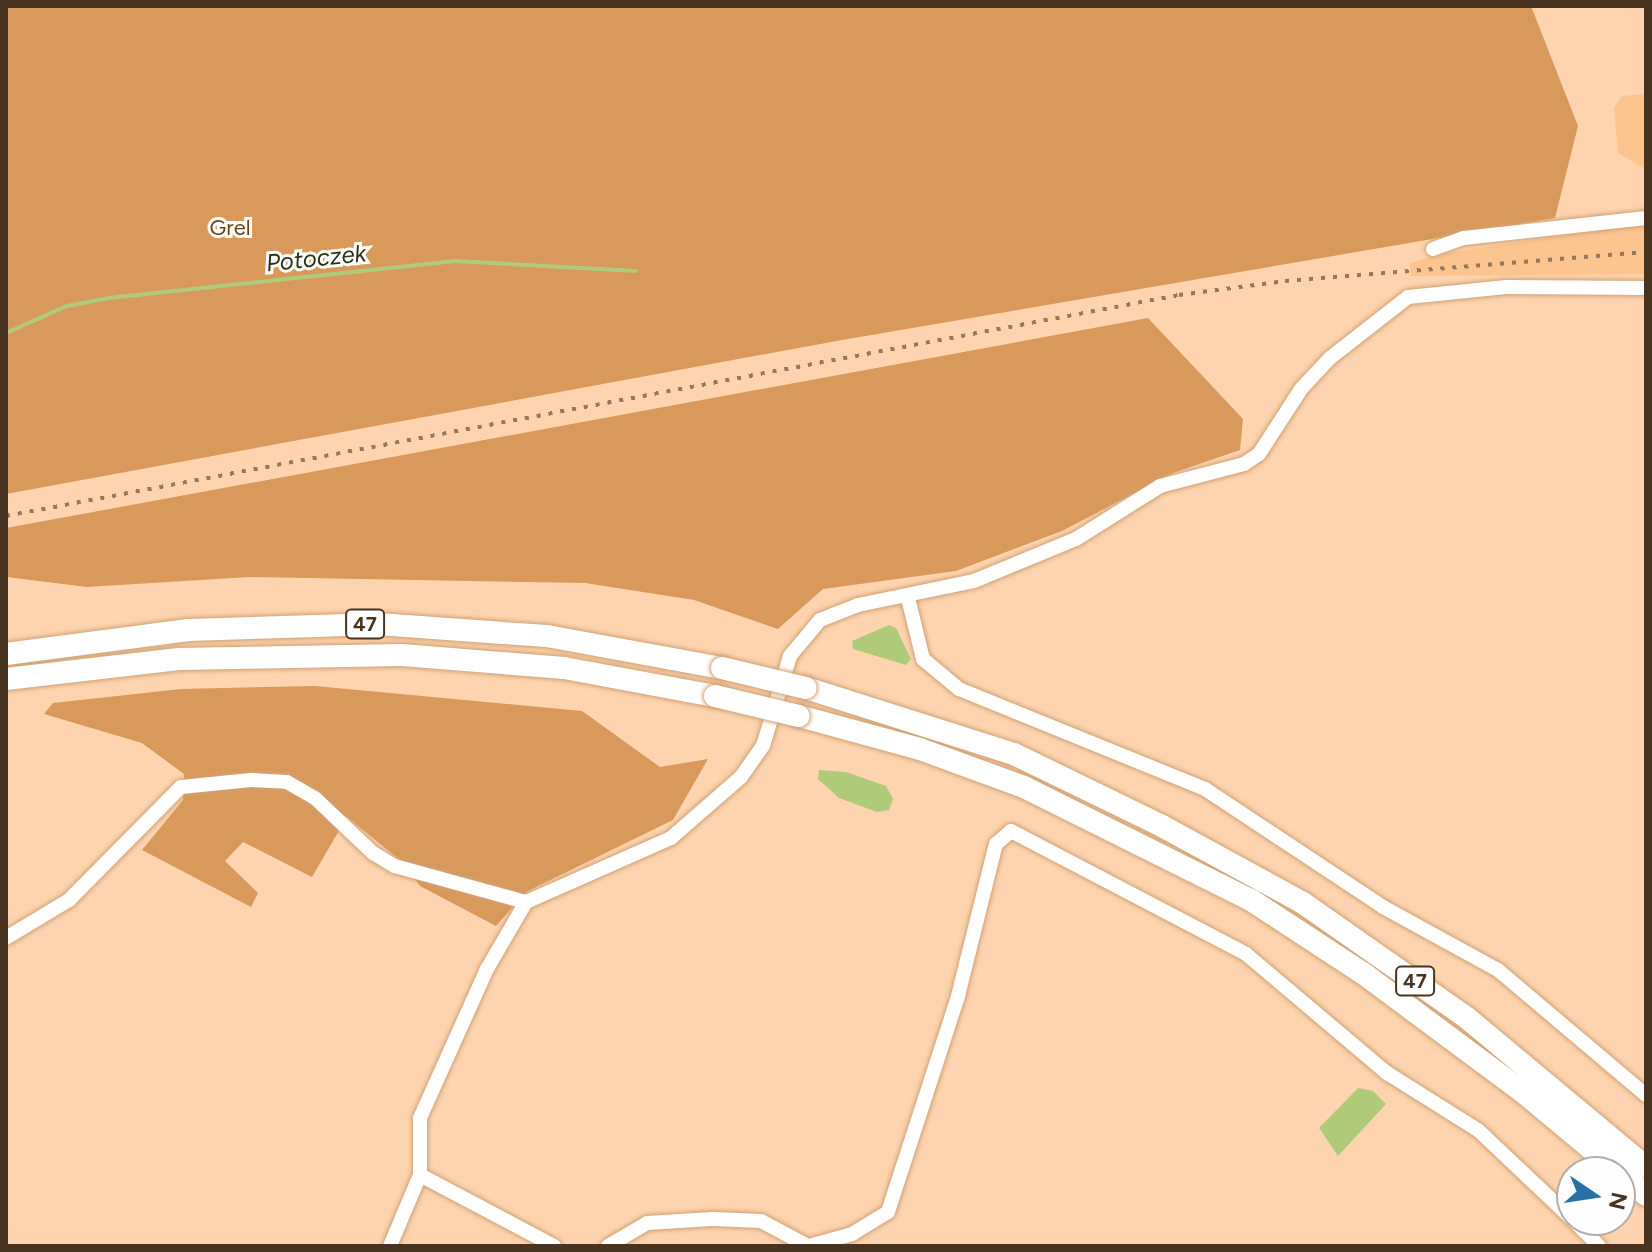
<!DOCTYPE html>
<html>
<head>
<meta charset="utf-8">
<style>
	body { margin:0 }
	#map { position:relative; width:1652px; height:1252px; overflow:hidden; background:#fdd4af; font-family:Figtree,sans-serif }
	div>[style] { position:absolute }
	.built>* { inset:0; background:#fcc48f }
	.forest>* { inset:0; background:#d8995a }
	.water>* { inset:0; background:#afcb7a }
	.stream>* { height:4px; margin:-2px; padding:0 2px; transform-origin:2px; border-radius:2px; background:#afcb7a }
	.roads { filter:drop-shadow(0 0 2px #d2a173) drop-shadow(0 0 2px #d2a173) }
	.street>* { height:14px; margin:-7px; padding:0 7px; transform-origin:7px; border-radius:7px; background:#fff }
	.primary>* { height:22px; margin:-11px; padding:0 11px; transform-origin:11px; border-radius:11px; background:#fff }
	.rail>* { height:4px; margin-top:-2px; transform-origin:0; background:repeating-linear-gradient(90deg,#95785e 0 4px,transparent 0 12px) }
	.bridges { filter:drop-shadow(0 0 2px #d2a173) drop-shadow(0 0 2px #d2a173) }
	.primary-bridge>* { height:22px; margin:-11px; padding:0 11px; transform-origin:11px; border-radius:11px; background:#fff }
	span { translate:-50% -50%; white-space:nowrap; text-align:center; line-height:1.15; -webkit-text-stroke:6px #fefefe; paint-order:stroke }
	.shield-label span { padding:2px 6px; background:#fefefe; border:2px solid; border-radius:6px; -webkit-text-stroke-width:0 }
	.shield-label { font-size:20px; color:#473320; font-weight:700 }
	.park-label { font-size:22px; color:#6d4212 }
	.water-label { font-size:24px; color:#283311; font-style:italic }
	.frame { position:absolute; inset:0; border:8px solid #473320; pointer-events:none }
	.north { position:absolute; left:1556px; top:1156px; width:80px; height:80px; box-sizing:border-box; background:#fefefe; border:2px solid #b5ada5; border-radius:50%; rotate:103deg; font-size:22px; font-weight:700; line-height:32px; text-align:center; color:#473320 }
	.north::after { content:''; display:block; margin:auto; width:28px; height:36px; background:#2971a5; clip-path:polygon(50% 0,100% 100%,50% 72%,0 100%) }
</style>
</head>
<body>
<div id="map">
	<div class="built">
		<div style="clip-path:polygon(1646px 94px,1646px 169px,1645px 169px,1618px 153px,1614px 108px,1622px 96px)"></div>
		<div style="clip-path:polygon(1646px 223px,1646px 274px,1411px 276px,1410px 263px,1452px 252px)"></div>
	</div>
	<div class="forest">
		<div style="clip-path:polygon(6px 6px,1531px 6px,1578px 126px,1555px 218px,842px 340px,6px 494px)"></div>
		<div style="clip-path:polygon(1148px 318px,1243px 419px,1240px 450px,1173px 473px,1062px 531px,956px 571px,823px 589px,778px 629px,694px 600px,585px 583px,249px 577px,87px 587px,6px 577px,6px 528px)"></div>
		<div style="clip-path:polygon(315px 686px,582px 711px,660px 767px,708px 759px,673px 820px,526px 892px,496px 926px,420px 886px,401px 861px,347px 817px,312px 877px,243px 842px,225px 861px,258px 893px,251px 907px,142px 850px,183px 800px,184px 774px,142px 743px,44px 714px,53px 703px,181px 689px)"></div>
	</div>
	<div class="water">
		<div style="clip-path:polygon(889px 625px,896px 628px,911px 659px,906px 665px,853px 649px,852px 641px)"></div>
		<div style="clip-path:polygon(819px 770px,846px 772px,886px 786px,893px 799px,889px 810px,877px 812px,839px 798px,818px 779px)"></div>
		<div style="clip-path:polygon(1358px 1088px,1373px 1091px,1386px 1104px,1338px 1156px,1319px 1128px)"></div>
	</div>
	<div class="stream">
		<div style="left:6px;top:333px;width:67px;rotate:-23.9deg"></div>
		<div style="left:67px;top:306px;width:43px;rotate:-10.8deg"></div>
		<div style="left:109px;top:298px;width:346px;rotate:-6.1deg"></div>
		<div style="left:453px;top:261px;width:183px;rotate:3.1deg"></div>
	</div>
	<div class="roads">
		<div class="street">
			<div style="left:1433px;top:249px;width:33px;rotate:-20deg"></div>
			<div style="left:1464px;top:238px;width:183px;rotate:-6.3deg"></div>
			<div style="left:908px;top:598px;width:63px;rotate:76.2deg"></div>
			<div style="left:923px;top:659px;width:47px;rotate:39.8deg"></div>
			<div style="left:959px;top:689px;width:266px;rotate:22.1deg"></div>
			<div style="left:1205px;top:789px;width:214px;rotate:33.5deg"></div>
			<div style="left:1383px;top:907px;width:131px;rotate:28.7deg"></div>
			<div style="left:1498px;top:970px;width:194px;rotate:40.2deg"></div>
			<div style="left:6px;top:938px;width:74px;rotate:-31.1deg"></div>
			<div style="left:69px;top:900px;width:159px;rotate:-45.3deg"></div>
			<div style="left:181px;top:787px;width:70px;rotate:-5.7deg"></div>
			<div style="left:251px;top:780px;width:36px;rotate:3deg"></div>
			<div style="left:287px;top:782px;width:32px;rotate:30deg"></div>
			<div style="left:315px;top:798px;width:80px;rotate:43.5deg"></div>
			<div style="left:373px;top:853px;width:26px;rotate:31deg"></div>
			<div style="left:395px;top:866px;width:136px;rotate:15.4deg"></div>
			<div style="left:420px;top:1175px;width:152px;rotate:27.9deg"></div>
			<div style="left:1573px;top:1220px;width:37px;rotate:45deg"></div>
			<div style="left:390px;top:1246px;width:77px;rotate:-67.1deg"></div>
			<div style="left:420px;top:1175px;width:57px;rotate:-90deg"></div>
			<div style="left:420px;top:1118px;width:163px;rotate:-65.8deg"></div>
			<div style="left:487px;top:969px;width:78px;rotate:-59.8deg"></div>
			<div style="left:526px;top:902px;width:158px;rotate:-23.8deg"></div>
			<div style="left:671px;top:838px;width:93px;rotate:-41.1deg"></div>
			<div style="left:741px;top:777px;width:38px;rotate:-55deg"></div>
			<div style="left:763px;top:746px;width:94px;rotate:-73.3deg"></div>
			<div style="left:790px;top:656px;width:47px;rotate:-50.2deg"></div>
			<div style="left:820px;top:620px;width:41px;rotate:-21.5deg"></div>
			<div style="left:858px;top:605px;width:118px;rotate:-11.7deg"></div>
			<div style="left:974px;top:581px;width:110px;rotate:-22.4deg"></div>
			<div style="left:1076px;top:539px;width:99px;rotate:-32.2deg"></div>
			<div style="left:1160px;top:486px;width:87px;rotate:-14.7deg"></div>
			<div style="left:1244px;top:464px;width:18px;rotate:-34deg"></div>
			<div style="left:1259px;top:454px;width:77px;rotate:-57.1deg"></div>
			<div style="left:1301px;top:389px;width:42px;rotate:-46.9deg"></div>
			<div style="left:1330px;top:358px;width:99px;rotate:-38deg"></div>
			<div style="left:1408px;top:297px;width:99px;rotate:-5.8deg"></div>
			<div style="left:1506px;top:287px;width:140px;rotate:0.4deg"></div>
			<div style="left:608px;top:1246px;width:45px;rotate:-30.5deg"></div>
			<div style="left:647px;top:1223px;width:65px;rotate:-3.5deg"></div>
			<div style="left:712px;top:1219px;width:49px;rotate:2.3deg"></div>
			<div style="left:761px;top:1221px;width:53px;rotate:28deg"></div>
			<div style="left:809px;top:1246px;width:45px;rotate:-15.6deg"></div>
			<div style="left:852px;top:1234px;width:42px;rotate:-31.4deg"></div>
			<div style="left:888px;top:1212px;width:227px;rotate:-72deg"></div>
			<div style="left:958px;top:996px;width:157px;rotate:-76deg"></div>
			<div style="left:996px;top:844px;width:20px;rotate:-41deg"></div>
			<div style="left:1011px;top:831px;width:265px;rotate:27.6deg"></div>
			<div style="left:1246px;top:954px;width:185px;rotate:40.2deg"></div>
			<div style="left:1387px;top:1073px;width:107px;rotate:32.1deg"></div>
			<div style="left:1478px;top:1130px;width:129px;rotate:43.4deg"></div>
		</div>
		<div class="primary">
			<div style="left:6px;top:654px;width:184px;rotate:-7.5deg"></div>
			<div style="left:188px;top:630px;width:190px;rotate:-1.8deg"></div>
			<div style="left:378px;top:624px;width:169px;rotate:4.1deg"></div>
			<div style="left:547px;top:636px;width:178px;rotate:10.4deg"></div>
			<div style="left:6px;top:679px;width:174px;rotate:-6.6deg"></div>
			<div style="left:179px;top:659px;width:223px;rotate:-1deg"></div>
			<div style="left:402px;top:655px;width:163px;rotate:4.6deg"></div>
			<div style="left:564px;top:668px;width:154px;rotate:10.5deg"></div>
			<div style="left:806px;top:688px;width:218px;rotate:17.6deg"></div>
			<div style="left:1014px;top:754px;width:165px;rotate:25.9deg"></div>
			<div style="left:1162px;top:826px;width:161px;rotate:28.6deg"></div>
			<div style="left:1303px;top:903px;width:200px;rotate:35deg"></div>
			<div style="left:1467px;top:1018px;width:233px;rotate:39.8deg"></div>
			<div style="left:799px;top:716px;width:125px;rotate:15.3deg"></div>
			<div style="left:920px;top:749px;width:111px;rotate:20.1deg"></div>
			<div style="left:1024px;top:787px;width:254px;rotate:26.5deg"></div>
			<div style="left:1251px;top:900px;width:135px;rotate:33.2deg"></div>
			<div style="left:1364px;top:974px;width:198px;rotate:36.6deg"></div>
			<div style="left:1523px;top:1092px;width:125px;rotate:39.8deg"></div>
			<div style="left:1620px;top:1173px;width:34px;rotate:40deg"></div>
		</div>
	</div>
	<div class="rail">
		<div style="left:6px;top:516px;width:1194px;rotate:-10.67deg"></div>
		<div style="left:1179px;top:295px;width:107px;rotate:-7.5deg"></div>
		<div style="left:1285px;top:281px;width:362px;rotate:-4.6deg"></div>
	</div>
	<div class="bridges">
		<div class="primary-bridge">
			<div style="left:722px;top:668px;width:86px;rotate:13.4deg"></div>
			<div style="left:715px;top:696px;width:86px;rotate:13.4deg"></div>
		</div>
	</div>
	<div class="shield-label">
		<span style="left:365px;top:624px">47</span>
		<span style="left:1415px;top:981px">47</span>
	</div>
	<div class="park-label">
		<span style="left:230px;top:228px">Grel</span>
	</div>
	<div class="water-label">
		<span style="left:316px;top:258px;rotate:-6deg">Potoczek</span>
	</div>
	<div class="frame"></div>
	<div class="north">N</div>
</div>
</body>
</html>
